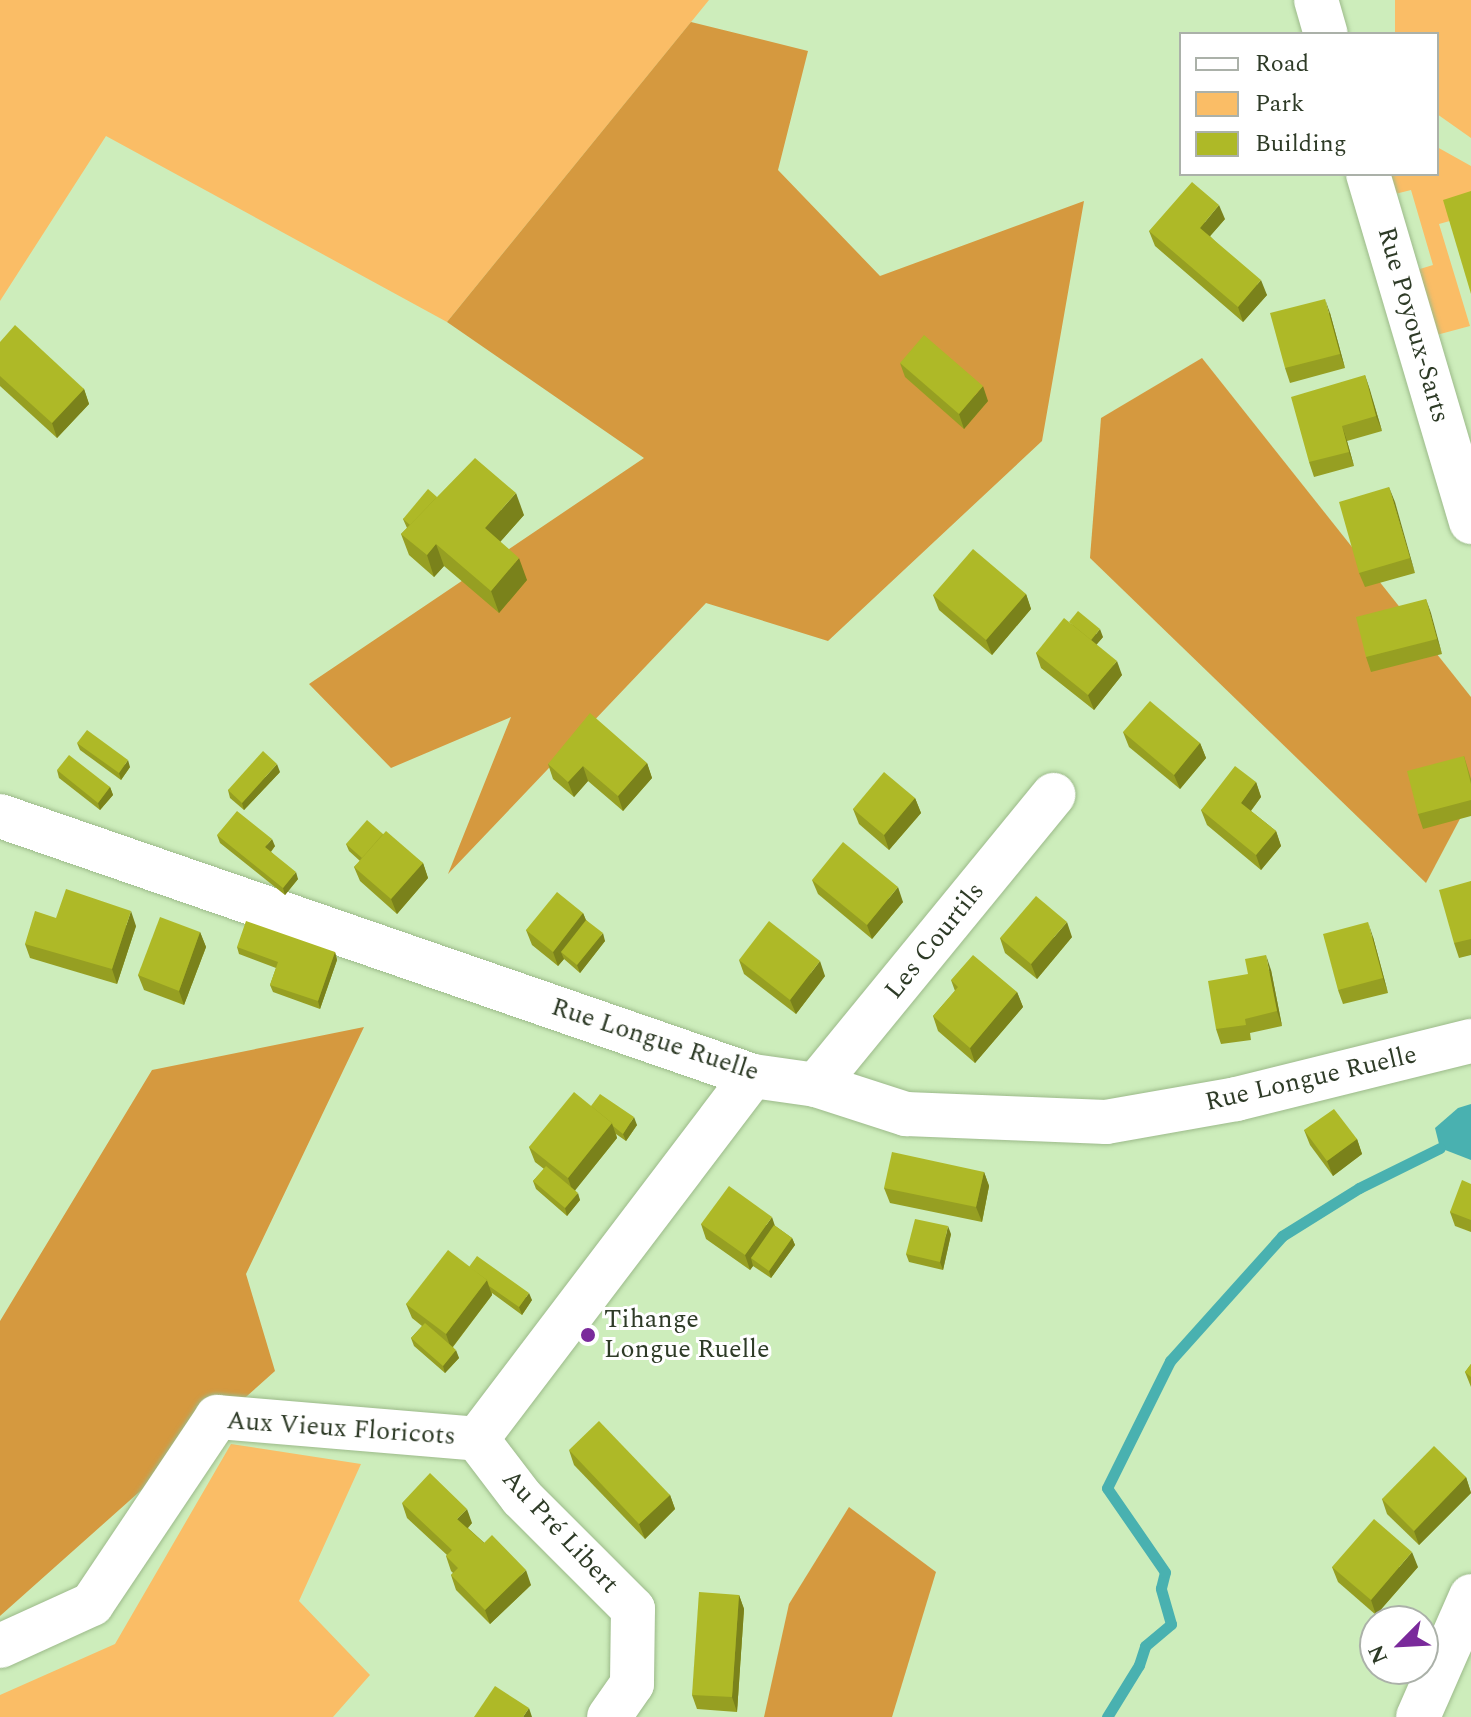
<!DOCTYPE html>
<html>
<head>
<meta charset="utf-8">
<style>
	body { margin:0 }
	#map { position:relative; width:1471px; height:1717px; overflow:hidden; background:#cdedbb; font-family:Spectral,serif }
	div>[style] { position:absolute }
	.green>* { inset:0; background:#fabd66 }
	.forest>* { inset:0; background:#d5993f }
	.water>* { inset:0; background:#49b1b0 }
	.stream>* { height:11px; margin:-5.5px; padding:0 5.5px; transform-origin:5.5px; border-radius:5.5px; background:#49b1b0 }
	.roads { filter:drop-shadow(0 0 2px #9cba8a) drop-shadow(0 0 2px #9cba8a) }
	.minor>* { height:44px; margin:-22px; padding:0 22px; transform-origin:22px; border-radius:22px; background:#fff }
	.wall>* { inset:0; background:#969f22 }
	.shaded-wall>* { inset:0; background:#7a821b }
	.building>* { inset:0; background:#aeb927 }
	.dots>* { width:22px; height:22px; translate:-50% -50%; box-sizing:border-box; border:4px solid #fff; border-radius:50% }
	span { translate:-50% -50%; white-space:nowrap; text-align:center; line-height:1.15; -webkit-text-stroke:6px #fff; paint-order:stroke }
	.street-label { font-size:26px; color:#2e3b27 }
	.poi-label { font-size:26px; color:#2e3b27 }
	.left { translate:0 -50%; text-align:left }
	.legend { position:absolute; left:1179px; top:32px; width:260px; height:144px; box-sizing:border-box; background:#fff; border:2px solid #abb1a9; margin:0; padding:10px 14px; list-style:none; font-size:24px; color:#2e3b27 }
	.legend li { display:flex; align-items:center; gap:16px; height:40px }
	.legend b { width:40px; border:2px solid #abb1a9 }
	.north { position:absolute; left:1359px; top:1605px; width:80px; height:80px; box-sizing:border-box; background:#fff; border:2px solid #abb1a9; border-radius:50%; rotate:246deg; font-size:22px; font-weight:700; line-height:32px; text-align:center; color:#2e3b27 }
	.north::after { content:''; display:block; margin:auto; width:28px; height:36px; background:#7a2a9b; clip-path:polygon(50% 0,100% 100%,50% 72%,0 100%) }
</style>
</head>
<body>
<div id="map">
	<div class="green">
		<div style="clip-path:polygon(0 0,709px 0,447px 322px,106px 136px,0 301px)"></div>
		<div style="clip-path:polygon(1395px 0,1471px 0,1471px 138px,1437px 114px,1437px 34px,1395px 34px)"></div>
		<div style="clip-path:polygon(1437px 147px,1471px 166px,1471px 215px,1439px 224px,1470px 326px,1429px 337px,1410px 272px,1433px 265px,1411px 190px,1387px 196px,1380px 174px,1437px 174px)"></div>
		<div style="clip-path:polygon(231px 1444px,361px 1464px,299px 1601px,370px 1675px,333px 1717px,0 1717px,0 1695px,115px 1644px)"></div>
	</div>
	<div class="forest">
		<div style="clip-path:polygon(691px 22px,808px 51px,778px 170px,880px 276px,1084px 201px,1042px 441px,828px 641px,706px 603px,448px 874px,511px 717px,391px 768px,309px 684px,644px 458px,447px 322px)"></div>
		<div style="clip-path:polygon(1202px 358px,1471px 697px,1471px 798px,1426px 883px,1090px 558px,1101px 418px)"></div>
		<div style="clip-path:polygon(364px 1027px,246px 1274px,275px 1371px,0 1616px,0 1321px,152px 1070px)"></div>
		<div style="clip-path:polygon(849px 1507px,936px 1572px,892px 1717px,764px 1717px,789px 1604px)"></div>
	</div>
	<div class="water">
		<div style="clip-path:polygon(1471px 1104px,1471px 1160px,1440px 1148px,1435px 1128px,1458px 1108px)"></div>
	</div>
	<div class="stream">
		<div style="left:1107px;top:1717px;width:61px;rotate:-58.4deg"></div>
		<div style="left:1139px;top:1665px;width:20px;rotate:-72deg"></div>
		<div style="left:1145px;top:1646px;width:34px;rotate:-40deg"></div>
		<div style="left:1171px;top:1624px;width:37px;rotate:-106deg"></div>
		<div style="left:1161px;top:1588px;width:16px;rotate:-76deg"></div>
		<div style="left:1165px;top:1572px;width:102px;rotate:-124.6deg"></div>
		<div style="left:1107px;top:1488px;width:142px;rotate:-63.6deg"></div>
		<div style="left:1170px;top:1361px;width:168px;rotate:-48.1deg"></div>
		<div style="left:1282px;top:1236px;width:91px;rotate:-31.9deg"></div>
		<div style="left:1359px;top:1188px;width:90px;rotate:-26.3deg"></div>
	</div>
	<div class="roads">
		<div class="minor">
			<div style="left:1316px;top:0;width:35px;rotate:74deg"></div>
			<div style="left:1368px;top:174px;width:363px;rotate:73.5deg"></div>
			<div style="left:0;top:816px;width:797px;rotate:19.05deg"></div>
			<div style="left:753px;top:1076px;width:64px;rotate:8.1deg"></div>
			<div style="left:816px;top:1085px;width:95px;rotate:17.9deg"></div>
			<div style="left:906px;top:1114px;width:200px;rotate:2.3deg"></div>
			<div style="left:1106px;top:1122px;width:132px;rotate:-10deg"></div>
			<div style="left:1236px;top:1099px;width:242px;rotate:-13.9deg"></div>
			<div style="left:816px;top:1085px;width:375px;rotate:-50.7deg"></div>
			<div style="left:477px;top:1439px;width:456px;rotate:-52.8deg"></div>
			<div style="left:477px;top:1439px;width:74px;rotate:52.7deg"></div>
			<div style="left:522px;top:1498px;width:157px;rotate:45deg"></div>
			<div style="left:633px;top:1609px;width:75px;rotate:90.8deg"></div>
			<div style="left:632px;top:1684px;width:40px;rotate:124.9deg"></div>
			<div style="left:0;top:1646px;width:101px;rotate:-24.5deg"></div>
			<div style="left:92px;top:1604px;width:225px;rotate:-56.2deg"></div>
			<div style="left:217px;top:1417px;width:261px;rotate:4.8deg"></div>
			<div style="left:1418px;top:1717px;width:132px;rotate:-66.3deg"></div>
		</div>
	</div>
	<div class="wall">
		<div style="clip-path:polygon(1225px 219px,1210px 236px,1267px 295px,1243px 322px,1155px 246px,1149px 231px)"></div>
		<div style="clip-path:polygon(1330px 313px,1345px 368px,1290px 383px,1285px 368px)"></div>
		<div style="clip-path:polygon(0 342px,84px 389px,89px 404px,57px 438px,0 386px)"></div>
		<div style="clip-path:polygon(900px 363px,988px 401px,964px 429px,905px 377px)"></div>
		<div style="clip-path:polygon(1365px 375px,1382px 431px,1347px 441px,1354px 466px,1314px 477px,1309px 462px)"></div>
		<div style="clip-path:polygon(1389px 487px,1415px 573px,1365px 587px,1359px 573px)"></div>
		<div style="clip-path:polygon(437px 497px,524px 515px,500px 542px,527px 580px,499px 613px,444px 566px,434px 577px,409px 555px,401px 534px,407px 528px,403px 519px)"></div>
		<div style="clip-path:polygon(1026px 594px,1031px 609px,992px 655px,939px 610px,933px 595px)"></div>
		<div style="clip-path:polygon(1426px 599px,1442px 654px,1371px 672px,1366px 657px)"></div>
		<div style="clip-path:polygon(1069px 623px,1103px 637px,1096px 645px,1122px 675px,1094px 710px,1041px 668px,1036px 653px)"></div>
		<div style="clip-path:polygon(1123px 732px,1200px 743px,1206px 758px,1180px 789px,1129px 747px)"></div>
		<div style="clip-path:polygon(77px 743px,130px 767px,121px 780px,80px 750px)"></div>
		<div style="clip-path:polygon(1464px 756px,1471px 779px,1471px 816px,1423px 829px,1418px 814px)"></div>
		<div style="clip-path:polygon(647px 763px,652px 778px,623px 811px,588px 781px,574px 797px,553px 779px,548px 764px)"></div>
		<div style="clip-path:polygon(57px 770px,110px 787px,113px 795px,100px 810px,59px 778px)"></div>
		<div style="clip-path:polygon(280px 772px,244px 810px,230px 798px,228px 790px)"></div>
		<div style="clip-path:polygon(1256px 782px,1261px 797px,1251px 811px,1276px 831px,1281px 846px,1261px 870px,1207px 825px,1201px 810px)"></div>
		<div style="clip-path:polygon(915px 798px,921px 813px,889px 850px,859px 824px,853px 809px)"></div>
		<div style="clip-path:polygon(383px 834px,423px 863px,428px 878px,397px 914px,360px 881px,354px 867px,360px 861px,349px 851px,346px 844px)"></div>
		<div style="clip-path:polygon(217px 835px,275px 846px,271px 852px,298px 879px,285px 895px,220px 843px)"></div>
		<div style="clip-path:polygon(812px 880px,903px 902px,872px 939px,818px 894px)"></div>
		<div style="clip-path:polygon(1471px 881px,1471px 955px,1459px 958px,1454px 943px)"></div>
		<div style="clip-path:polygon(583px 913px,586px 920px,605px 941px,580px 973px,564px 959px,558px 966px,532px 945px,526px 930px)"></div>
		<div style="clip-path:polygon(56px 918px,136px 926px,117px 984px,30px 958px,25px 944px)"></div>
		<div style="clip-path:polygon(200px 932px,206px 947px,184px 1005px,144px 990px,138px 975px)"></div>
		<div style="clip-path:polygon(1072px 937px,1037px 979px,1005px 953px,1000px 938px)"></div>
		<div style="clip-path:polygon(1373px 937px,1388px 993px,1343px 1004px,1338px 990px)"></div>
		<div style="clip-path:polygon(237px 947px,335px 952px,337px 960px,320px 1009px,273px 992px,270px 985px,276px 968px,239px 954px)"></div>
		<div style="clip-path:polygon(739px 960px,825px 976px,796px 1014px,744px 974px)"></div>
		<div style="clip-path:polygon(1271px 970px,1282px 1026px,1250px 1033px,1251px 1040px,1221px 1044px,1216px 1029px)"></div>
		<div style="clip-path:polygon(951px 980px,1017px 992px,1023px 1007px,975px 1063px,938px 1031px,933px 1016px,955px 991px)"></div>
		<div style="clip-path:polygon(591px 1106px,637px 1125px,626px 1141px,616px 1134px,617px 1138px,575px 1190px,580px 1200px,567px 1216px,536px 1189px,533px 1181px,544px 1169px,535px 1162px,529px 1147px)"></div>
		<div style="clip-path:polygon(1304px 1130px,1357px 1139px,1362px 1154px,1333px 1176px,1310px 1145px)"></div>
		<div style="clip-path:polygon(984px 1172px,989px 1186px,982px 1222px,890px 1203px,884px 1188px)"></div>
		<div style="clip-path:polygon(1471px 1184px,1471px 1232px,1455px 1226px,1450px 1212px)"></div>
		<div style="clip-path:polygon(701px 1224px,774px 1225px,792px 1238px,795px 1245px,771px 1278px,753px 1266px,750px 1270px,706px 1239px)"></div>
		<div style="clip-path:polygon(951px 1234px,943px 1270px,909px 1262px,906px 1254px)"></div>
		<div style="clip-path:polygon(469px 1267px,532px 1300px,522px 1315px,492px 1293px,492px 1295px,453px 1347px,459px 1358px,445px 1373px,414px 1346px,411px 1338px,422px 1326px,412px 1318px,406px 1304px)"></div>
		<div style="clip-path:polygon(1471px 1364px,1471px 1387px,1465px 1372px)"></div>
		<div style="clip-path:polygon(569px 1450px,670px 1495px,675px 1509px,645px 1539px,574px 1465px)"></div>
		<div style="clip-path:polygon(1466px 1477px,1471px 1493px,1419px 1545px,1387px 1514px,1382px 1499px)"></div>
		<div style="clip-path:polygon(402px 1503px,472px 1523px,468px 1528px,531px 1585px,490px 1624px,456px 1590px,451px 1575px,453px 1573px,451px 1571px,446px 1556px,447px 1555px,407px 1518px)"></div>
		<div style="clip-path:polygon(1332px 1567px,1418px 1567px,1376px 1615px,1338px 1582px)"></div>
		<div style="clip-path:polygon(739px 1595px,744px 1609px,737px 1712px,697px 1709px,692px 1695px)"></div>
	</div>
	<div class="shaded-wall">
		<div style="clip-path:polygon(1219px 205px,1225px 219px,1205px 242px,1200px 228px)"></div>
		<div style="clip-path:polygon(1261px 280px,1267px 295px,1243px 322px,1238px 307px)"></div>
		<div style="clip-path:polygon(1325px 299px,1330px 313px,1345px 368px,1340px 354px)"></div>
		<div style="clip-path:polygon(1365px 375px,1370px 390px,1382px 431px,1376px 416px)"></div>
		<div style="clip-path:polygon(983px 386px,988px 401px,964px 429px,959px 414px)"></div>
		<div style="clip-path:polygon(84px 389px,89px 404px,57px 438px,52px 423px)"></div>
		<div style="clip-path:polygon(1342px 426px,1347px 441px,1354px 466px,1349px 452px)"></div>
		<div style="clip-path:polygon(1389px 487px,1395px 502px,1415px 573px,1410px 558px)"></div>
		<div style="clip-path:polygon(516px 493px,524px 515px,493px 550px,485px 528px)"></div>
		<div style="clip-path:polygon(436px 544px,444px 566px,434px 577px,427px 555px)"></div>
		<div style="clip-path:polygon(519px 558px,527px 580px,499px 613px,491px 591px)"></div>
		<div style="clip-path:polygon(1026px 594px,1031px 609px,992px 655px,986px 640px)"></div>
		<div style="clip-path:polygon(1426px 599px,1431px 613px,1442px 654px,1437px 639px)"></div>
		<div style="clip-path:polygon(1100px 629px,1103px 637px,1091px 651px,1088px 644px)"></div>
		<div style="clip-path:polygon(1117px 661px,1122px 675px,1094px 710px,1088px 695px)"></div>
		<div style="clip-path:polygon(1200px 743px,1206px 758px,1180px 789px,1174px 775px)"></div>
		<div style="clip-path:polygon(128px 760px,130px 767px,121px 780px,119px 773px)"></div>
		<div style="clip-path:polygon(647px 763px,652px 778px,623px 811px,618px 796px)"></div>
		<div style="clip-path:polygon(277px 764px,280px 772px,244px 810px,242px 803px)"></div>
		<div style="clip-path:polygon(583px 766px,588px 781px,574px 797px,568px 782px)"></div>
		<div style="clip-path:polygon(1256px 782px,1261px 797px,1246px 817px,1241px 803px)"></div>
		<div style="clip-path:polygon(110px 787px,113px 795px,100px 810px,98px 803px)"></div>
		<div style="clip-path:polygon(915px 798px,921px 813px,889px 850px,884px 835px)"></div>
		<div style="clip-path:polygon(1276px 831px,1281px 846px,1261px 870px,1256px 855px)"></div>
		<div style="clip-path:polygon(272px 839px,275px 846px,268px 855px,265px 847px)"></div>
		<div style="clip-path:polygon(423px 863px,428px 878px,397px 914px,391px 899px)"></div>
		<div style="clip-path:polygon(296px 872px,298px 879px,285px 895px,283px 888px)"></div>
		<div style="clip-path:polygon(898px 887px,903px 902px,872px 939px,867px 925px)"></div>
		<div style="clip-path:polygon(131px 911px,136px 926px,117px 984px,112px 969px)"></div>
		<div style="clip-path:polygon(583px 913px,589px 928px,561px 952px,564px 959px,558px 966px,553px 952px)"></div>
		<div style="clip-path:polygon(1067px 922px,1072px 937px,1037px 979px,1031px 964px)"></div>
		<div style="clip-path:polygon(1368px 922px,1373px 937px,1388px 993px,1383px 978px)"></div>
		<div style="clip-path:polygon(200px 932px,206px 947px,184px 1005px,179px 991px)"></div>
		<div style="clip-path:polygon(603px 933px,605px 941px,580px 973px,577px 965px)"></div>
		<div style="clip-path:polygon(335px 952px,337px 960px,320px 1009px,318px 1001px)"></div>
		<div style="clip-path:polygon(1266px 955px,1271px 970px,1282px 1026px,1277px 1011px)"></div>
		<div style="clip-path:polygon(820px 961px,825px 976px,796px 1014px,790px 1000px)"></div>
		<div style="clip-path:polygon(1017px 992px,1023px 1007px,975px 1063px,970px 1048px)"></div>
		<div style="clip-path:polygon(634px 1117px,637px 1125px,626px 1141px,623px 1134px)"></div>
		<div style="clip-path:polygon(612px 1123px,617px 1138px,573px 1193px,568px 1178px)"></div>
		<div style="clip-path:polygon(1357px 1139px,1362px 1154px,1333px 1176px,1327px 1161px)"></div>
		<div style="clip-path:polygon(984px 1172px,989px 1186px,982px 1222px,976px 1207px)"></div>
		<div style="clip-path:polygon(578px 1193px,580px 1200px,567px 1216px,565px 1208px)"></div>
		<div style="clip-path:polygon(772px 1217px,777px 1232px,751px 1258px,753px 1266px,750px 1270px,745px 1255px)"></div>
		<div style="clip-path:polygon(948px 1226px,951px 1234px,943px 1270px,940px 1262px)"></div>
		<div style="clip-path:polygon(792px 1238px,795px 1245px,771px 1278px,769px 1271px)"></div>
		<div style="clip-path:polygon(487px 1280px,492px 1295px,451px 1349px,446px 1334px)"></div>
		<div style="clip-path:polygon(529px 1293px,532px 1300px,522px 1315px,519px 1307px)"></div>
		<div style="clip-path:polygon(456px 1350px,459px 1358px,445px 1373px,443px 1366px)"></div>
		<div style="clip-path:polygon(1466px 1477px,1471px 1493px,1419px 1545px,1414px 1531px)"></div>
		<div style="clip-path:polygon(670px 1495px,675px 1509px,645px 1539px,639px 1524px)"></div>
		<div style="clip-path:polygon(467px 1509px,472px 1523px,462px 1534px,457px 1519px)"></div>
		<div style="clip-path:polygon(1412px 1552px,1418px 1567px,1376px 1615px,1371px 1600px)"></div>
		<div style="clip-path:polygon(526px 1570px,531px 1585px,490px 1624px,485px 1610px)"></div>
		<div style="clip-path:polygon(739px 1595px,744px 1609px,737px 1712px,732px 1697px)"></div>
		<div style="clip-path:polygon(529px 1708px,532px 1717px,523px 1717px)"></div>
	</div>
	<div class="building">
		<div style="clip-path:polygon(1192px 182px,1219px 205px,1200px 228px,1261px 280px,1238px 307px,1149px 231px)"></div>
		<div style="clip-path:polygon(1471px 191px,1471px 294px,1443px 200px)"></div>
		<div style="clip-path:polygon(1325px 299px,1340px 354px,1285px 368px,1270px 313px)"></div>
		<div style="clip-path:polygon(15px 325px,84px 389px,52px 423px,0 376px,0 342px)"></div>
		<div style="clip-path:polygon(924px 335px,983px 386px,959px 414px,900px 363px)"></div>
		<div style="clip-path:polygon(1365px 375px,1376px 416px,1342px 426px,1349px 452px,1309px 462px,1291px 397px)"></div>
		<div style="clip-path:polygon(475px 458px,516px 493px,485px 528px,519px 558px,491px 591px,436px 544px,427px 555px,401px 534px)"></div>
		<div style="clip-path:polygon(1389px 487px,1410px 558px,1359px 573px,1339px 502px)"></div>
		<div style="clip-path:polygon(428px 489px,437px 497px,410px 525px,403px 519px)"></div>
		<div style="clip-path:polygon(973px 549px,1026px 594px,986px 640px,933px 595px)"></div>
		<div style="clip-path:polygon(1426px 599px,1437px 639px,1366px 657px,1356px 617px)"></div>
		<div style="clip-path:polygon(1078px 611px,1100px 629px,1091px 640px,1069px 622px)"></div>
		<div style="clip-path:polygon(1064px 618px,1117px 661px,1088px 695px,1036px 653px)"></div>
		<div style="clip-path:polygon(1150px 701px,1200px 743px,1174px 775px,1123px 732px)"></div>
		<div style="clip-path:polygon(590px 713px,647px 763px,618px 796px,583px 766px,568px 782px,548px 764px)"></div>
		<div style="clip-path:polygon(87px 730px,128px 760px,119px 773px,77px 743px)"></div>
		<div style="clip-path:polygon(263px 751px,277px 764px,242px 803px,228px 790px)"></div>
		<div style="clip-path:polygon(69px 755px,110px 787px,98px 803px,57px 770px)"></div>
		<div style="clip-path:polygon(1464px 756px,1471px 784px,1471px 800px,1418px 814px,1407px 771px)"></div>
		<div style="clip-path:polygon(1235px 766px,1256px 782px,1241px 803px,1276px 831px,1256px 855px,1201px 810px)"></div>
		<div style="clip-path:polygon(884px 772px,915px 798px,884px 835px,853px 809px)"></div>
		<div style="clip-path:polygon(237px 811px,272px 839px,265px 847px,296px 872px,283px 888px,217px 835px)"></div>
		<div style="clip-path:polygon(367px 820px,383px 834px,362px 858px,346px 844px)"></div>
		<div style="clip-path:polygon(386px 831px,423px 863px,391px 899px,354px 867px)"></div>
		<div style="clip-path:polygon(843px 842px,898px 887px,867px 925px,812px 880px)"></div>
		<div style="clip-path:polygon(1471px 881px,1471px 939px,1454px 943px,1439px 890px)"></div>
		<div style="clip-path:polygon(66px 889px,131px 911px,112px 969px,25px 944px,35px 911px,56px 918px)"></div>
		<div style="clip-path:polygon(557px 892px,583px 913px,553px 952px,526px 930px)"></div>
		<div style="clip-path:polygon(1036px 896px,1067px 922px,1031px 964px,1000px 938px)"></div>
		<div style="clip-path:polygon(160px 917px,200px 932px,179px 991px,138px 975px)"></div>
		<div style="clip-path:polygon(586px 920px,603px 933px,577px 965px,561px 952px)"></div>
		<div style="clip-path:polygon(246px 921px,335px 952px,318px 1001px,270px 985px,278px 962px,237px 947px)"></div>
		<div style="clip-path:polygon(769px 921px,820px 961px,790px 1000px,739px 960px)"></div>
		<div style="clip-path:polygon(1368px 922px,1383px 978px,1338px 990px,1323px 934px)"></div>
		<div style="clip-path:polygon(973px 955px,1017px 992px,970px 1048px,933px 1016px,958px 987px,951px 980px)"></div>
		<div style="clip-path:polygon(1266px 955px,1277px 1011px,1245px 1019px,1246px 1025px,1216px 1029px,1208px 981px,1248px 974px,1245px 959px)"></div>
		<div style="clip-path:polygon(574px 1092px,612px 1123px,568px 1178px,529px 1147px)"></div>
		<div style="clip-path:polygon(600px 1094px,634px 1117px,623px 1134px,613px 1126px,612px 1123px,591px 1106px)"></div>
		<div style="clip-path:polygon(1334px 1109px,1357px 1139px,1327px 1161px,1304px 1130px)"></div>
		<div style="clip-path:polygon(892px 1152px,984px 1172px,976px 1207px,884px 1188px)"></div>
		<div style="clip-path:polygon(546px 1166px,578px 1193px,565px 1208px,533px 1181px)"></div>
		<div style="clip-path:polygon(1462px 1180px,1471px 1184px,1471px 1220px,1450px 1212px)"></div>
		<div style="clip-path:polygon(729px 1186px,772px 1217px,745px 1255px,701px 1224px)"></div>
		<div style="clip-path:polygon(915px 1219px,948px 1226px,940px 1262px,906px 1254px)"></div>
		<div style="clip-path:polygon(774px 1225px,792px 1238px,769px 1271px,751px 1258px)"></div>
		<div style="clip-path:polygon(448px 1250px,487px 1280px,446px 1334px,406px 1304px)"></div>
		<div style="clip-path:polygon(477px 1256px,529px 1293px,519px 1307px,489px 1286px,487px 1280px,469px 1267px)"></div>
		<div style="clip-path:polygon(425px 1323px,456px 1350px,443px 1366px,411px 1338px)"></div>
		<div style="clip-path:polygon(1471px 1364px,1471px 1377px,1465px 1372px)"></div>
		<div style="clip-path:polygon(599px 1421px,670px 1495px,639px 1524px,569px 1450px)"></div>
		<div style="clip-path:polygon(1434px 1446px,1466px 1477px,1414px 1531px,1382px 1499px)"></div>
		<div style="clip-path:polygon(430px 1473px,467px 1509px,457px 1519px,484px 1543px,492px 1535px,526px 1570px,485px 1610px,451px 1575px,458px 1568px,446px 1556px,452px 1550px,402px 1503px)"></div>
		<div style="clip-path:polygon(1374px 1519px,1412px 1552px,1371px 1600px,1332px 1567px)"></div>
		<div style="clip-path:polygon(699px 1592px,739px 1595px,732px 1697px,692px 1695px)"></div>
		<div style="clip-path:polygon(495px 1686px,529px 1708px,523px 1717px,474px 1717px)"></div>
	</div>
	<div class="dots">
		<div style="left:588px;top:1335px;background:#7a2a9b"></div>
	</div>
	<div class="street-label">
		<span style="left:1413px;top:325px;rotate:74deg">Rue Poyoux-Sarts</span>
		<span style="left:935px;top:941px;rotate:-51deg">Les Courtils</span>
		<span style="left:655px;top:1040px;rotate:18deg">Rue Longue Ruelle</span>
		<span style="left:1311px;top:1079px;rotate:-13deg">Rue Longue Ruelle</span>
		<span style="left:341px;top:1429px;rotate:4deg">Aux Vieux Floricots</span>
		<span style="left:560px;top:1532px;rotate:47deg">Au Pré Libert</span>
	</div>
	<div class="poi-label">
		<span class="left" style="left:604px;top:1335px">Tihange<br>Longue Ruelle</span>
	</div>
	<ul class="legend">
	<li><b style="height:10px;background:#fff"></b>Road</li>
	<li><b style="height:22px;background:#fabd66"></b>Park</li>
	<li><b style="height:22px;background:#aeb927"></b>Building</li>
	</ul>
	<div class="north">N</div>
</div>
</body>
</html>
